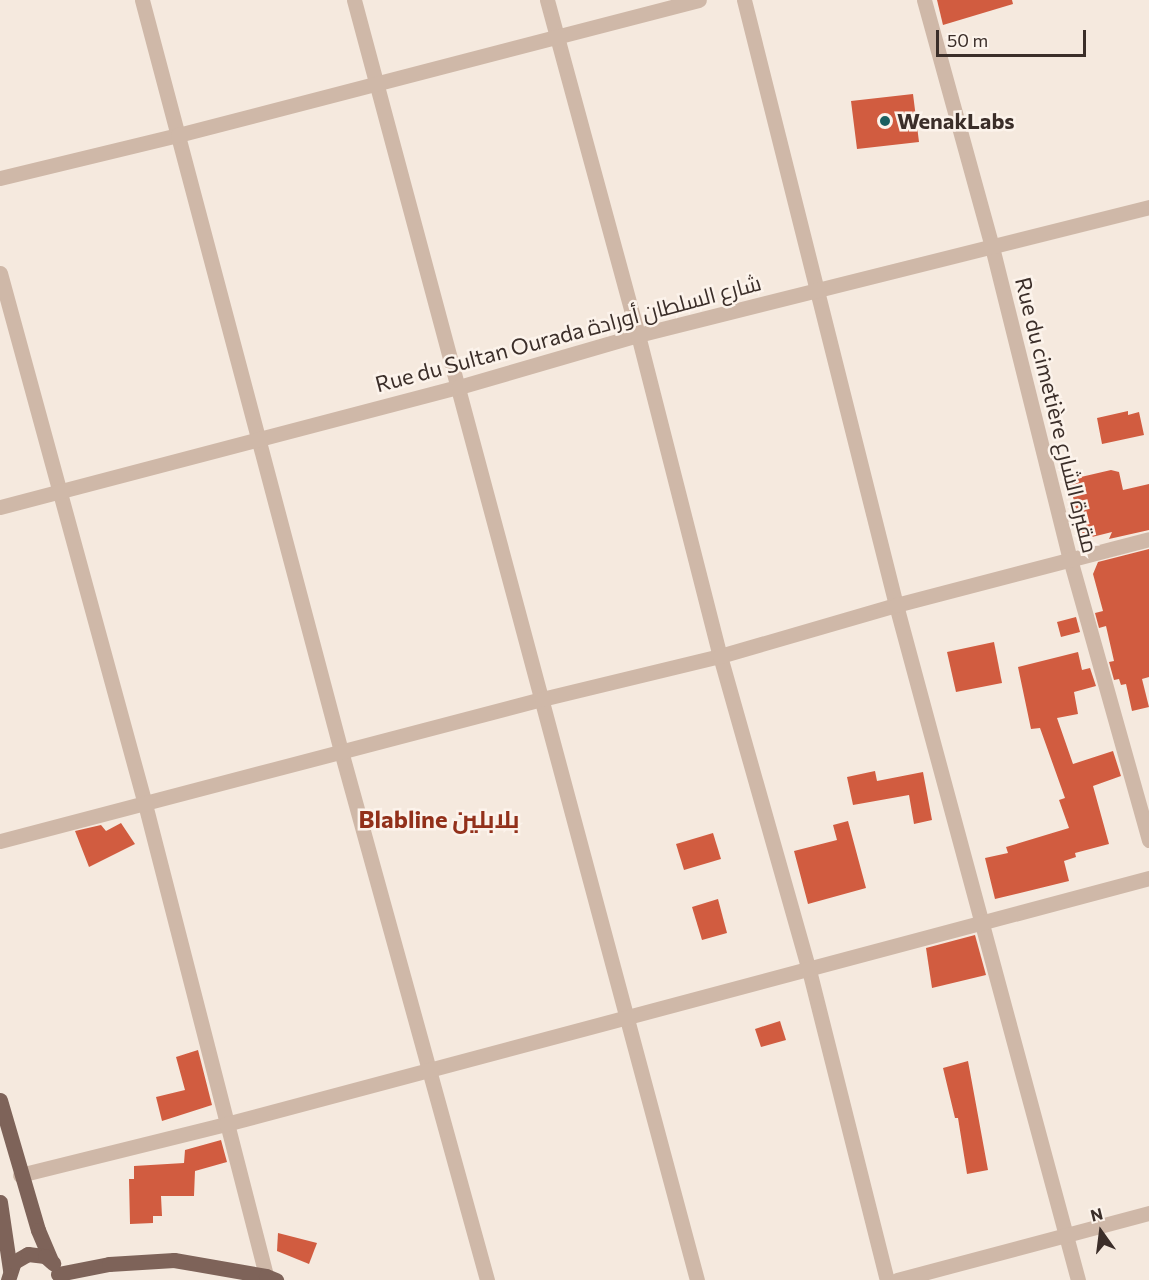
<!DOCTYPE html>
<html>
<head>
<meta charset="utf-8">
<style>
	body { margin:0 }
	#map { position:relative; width:1149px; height:1280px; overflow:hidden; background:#f5e9de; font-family:Commissioner,Cairo,sans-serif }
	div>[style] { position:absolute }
	.building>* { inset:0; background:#d15c40 }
	.minor>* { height:15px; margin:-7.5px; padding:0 7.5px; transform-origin:7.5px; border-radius:7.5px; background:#cfb8a8 }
	.primary>* { height:15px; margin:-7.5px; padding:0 7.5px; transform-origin:7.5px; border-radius:7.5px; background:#7e6359 }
	.dots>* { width:16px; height:16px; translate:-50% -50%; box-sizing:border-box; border:3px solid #fcf3eb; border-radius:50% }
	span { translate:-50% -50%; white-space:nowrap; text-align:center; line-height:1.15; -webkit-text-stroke:5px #fcf3eb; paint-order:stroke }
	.poi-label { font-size:22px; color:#3b2e29; font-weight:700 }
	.left { translate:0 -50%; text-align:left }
	.street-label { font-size:22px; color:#3b2e29 }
	.neighbourhood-label { font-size:24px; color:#92301a; font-weight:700 }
	.north { position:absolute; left:1071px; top:1202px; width:60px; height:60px; -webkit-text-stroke:4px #fcf3eb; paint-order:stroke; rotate:346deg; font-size:16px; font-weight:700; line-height:24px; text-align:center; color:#3b2e29 }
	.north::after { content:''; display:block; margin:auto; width:21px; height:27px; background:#3b2e29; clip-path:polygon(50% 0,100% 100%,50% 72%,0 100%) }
	.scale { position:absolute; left:936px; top:30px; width:150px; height:27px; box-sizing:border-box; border:3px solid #3b2e29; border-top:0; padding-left:8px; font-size:18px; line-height:21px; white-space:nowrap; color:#3b2e29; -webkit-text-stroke:4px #fcf3eb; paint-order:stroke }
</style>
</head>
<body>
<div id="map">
	<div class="building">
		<div style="clip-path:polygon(937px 0,1012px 0,1013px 4px,943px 25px)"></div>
		<div style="clip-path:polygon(913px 94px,919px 142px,857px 149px,851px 101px)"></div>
		<div style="clip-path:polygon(1128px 411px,1128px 415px,1139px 412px,1144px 435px,1102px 444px,1097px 418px)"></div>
		<div style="clip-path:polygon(1111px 470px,1119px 472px,1123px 490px,1149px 484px,1149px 530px,1109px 539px,1112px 532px,1084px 539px,1068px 480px)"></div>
		<div style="clip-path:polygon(1149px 549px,1149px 677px,1142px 679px,1149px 707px,1132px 711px,1126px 684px,1121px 685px,1119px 679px,1114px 680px,1109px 662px,1114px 661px,1106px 626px,1099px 628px,1095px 613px,1103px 611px,1093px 574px,1098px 562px)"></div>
		<div style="clip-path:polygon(1076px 617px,1080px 632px,1061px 637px,1057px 622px)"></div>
		<div style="clip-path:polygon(994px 642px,1002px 683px,956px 692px,947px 652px)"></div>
		<div style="clip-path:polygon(1078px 652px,1082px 670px,1090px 668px,1096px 686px,1074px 692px,1078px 714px,1057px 718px,1073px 764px,1113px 751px,1121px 776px,1093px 786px,1109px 844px,1075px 853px,1076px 857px,1064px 861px,1069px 881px,995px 899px,985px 858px,1008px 853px,1006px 847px,1069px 828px,1059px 800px,1065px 798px,1040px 728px,1031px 729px,1018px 667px)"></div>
		<div style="clip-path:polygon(875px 771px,877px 781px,923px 772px,932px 820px,914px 824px,909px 795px,853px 805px,847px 777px)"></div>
		<div style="clip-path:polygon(848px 821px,866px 888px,808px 904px,794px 851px,837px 840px,833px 825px)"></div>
		<div style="clip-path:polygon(121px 823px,135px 844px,89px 867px,75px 831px,101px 825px,106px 831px)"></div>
		<div style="clip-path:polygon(713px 833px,721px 859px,684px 870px,676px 844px)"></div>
		<div style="clip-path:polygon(718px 899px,727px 933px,702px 940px,692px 907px)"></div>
		<div style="clip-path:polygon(975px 935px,986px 975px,932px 988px,926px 948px)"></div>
		<div style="clip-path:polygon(780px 1021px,786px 1040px,761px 1047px,755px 1029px)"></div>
		<div style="clip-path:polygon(198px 1050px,212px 1105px,162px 1121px,156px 1097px,185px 1090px,176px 1057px)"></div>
		<div style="clip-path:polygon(968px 1061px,988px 1170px,967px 1174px,958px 1118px,955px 1118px,943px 1068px)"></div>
		<div style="clip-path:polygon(221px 1140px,227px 1162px,195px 1171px,194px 1196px,161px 1196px,162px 1216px,153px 1216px,153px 1223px,130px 1224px,129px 1179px,134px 1179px,134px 1166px,184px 1163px,185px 1150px)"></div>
		<div style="clip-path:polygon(278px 1233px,317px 1243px,309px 1264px,277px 1251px)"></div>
	</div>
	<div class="minor">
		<div style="left:142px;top:0;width:777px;rotate:75.16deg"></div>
		<div style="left:341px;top:751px;width:549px;rotate:74.57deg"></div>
		<div style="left:354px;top:0;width:1325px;rotate:75deg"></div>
		<div style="left:547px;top:0;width:347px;rotate:74.8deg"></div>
		<div style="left:638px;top:335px;width:331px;rotate:75.7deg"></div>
		<div style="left:720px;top:656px;width:326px;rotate:74.2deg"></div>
		<div style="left:809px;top:970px;width:320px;rotate:75.9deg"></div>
		<div style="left:744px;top:0;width:624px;rotate:75.9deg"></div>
		<div style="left:896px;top:605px;width:699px;rotate:74.91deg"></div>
		<div style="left:924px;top:0;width:256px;rotate:74.6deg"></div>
		<div style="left:992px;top:247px;width:322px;rotate:76deg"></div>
		<div style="left:1070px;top:559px;width:292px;rotate:74.3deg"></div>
		<div style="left:0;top:178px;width:183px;rotate:-13.6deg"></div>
		<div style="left:178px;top:135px;width:538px;rotate:-14.53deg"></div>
		<div style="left:0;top:273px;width:550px;rotate:74.73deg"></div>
		<div style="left:145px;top:804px;width:487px;rotate:75.6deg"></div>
		<div style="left:0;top:507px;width:474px;rotate:-14.7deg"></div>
		<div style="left:459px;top:387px;width:186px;rotate:-16.2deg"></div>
		<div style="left:638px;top:335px;width:527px;rotate:-14.06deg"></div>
		<div style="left:0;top:841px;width:560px;rotate:-14.68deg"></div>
		<div style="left:542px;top:699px;width:183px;rotate:-13.6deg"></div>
		<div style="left:720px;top:656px;width:183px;rotate:-16.2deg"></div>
		<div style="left:896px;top:605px;width:261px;rotate:-14.6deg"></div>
		<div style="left:20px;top:1175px;width:212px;rotate:-13.9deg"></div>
		<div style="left:226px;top:1124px;width:955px;rotate:-14.92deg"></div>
		<div style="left:897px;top:1280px;width:261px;rotate:-14.9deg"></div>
	</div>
	<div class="primary">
		<div style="left:0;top:1100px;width:135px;rotate:73.7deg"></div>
		<div style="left:38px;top:1230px;width:34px;rotate:67deg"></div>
		<div style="left:0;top:1202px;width:69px;rotate:81.6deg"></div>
		<div style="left:58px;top:1274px;width:52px;rotate:-11.1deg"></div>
		<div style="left:109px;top:1264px;width:65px;rotate:-3.5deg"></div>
		<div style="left:174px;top:1260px;width:93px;rotate:9.9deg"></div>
		<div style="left:266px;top:1276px;width:11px;rotate:22deg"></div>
		<div style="left:8px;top:1280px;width:19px;rotate:-72deg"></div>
		<div style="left:14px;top:1262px;width:16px;rotate:-30deg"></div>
		<div style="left:28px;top:1254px;width:17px;rotate:7deg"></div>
		<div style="left:45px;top:1256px;width:11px;rotate:41deg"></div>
	</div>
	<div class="dots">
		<div style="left:885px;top:121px;background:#1a6061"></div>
	</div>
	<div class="poi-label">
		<span class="left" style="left:897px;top:121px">WenakLabs</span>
	</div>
	<div class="street-label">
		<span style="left:568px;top:333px;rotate:-15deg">Rue du Sultan Ourada شارع السلطان أورادة</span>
		<span style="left:1057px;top:415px;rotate:76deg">Rue du cimetière مقبرة الشارع</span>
	</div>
	<div class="neighbourhood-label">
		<span style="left:439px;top:819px">Blabline بلابلين</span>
	</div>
	<div class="north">N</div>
	<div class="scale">50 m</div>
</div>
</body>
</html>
